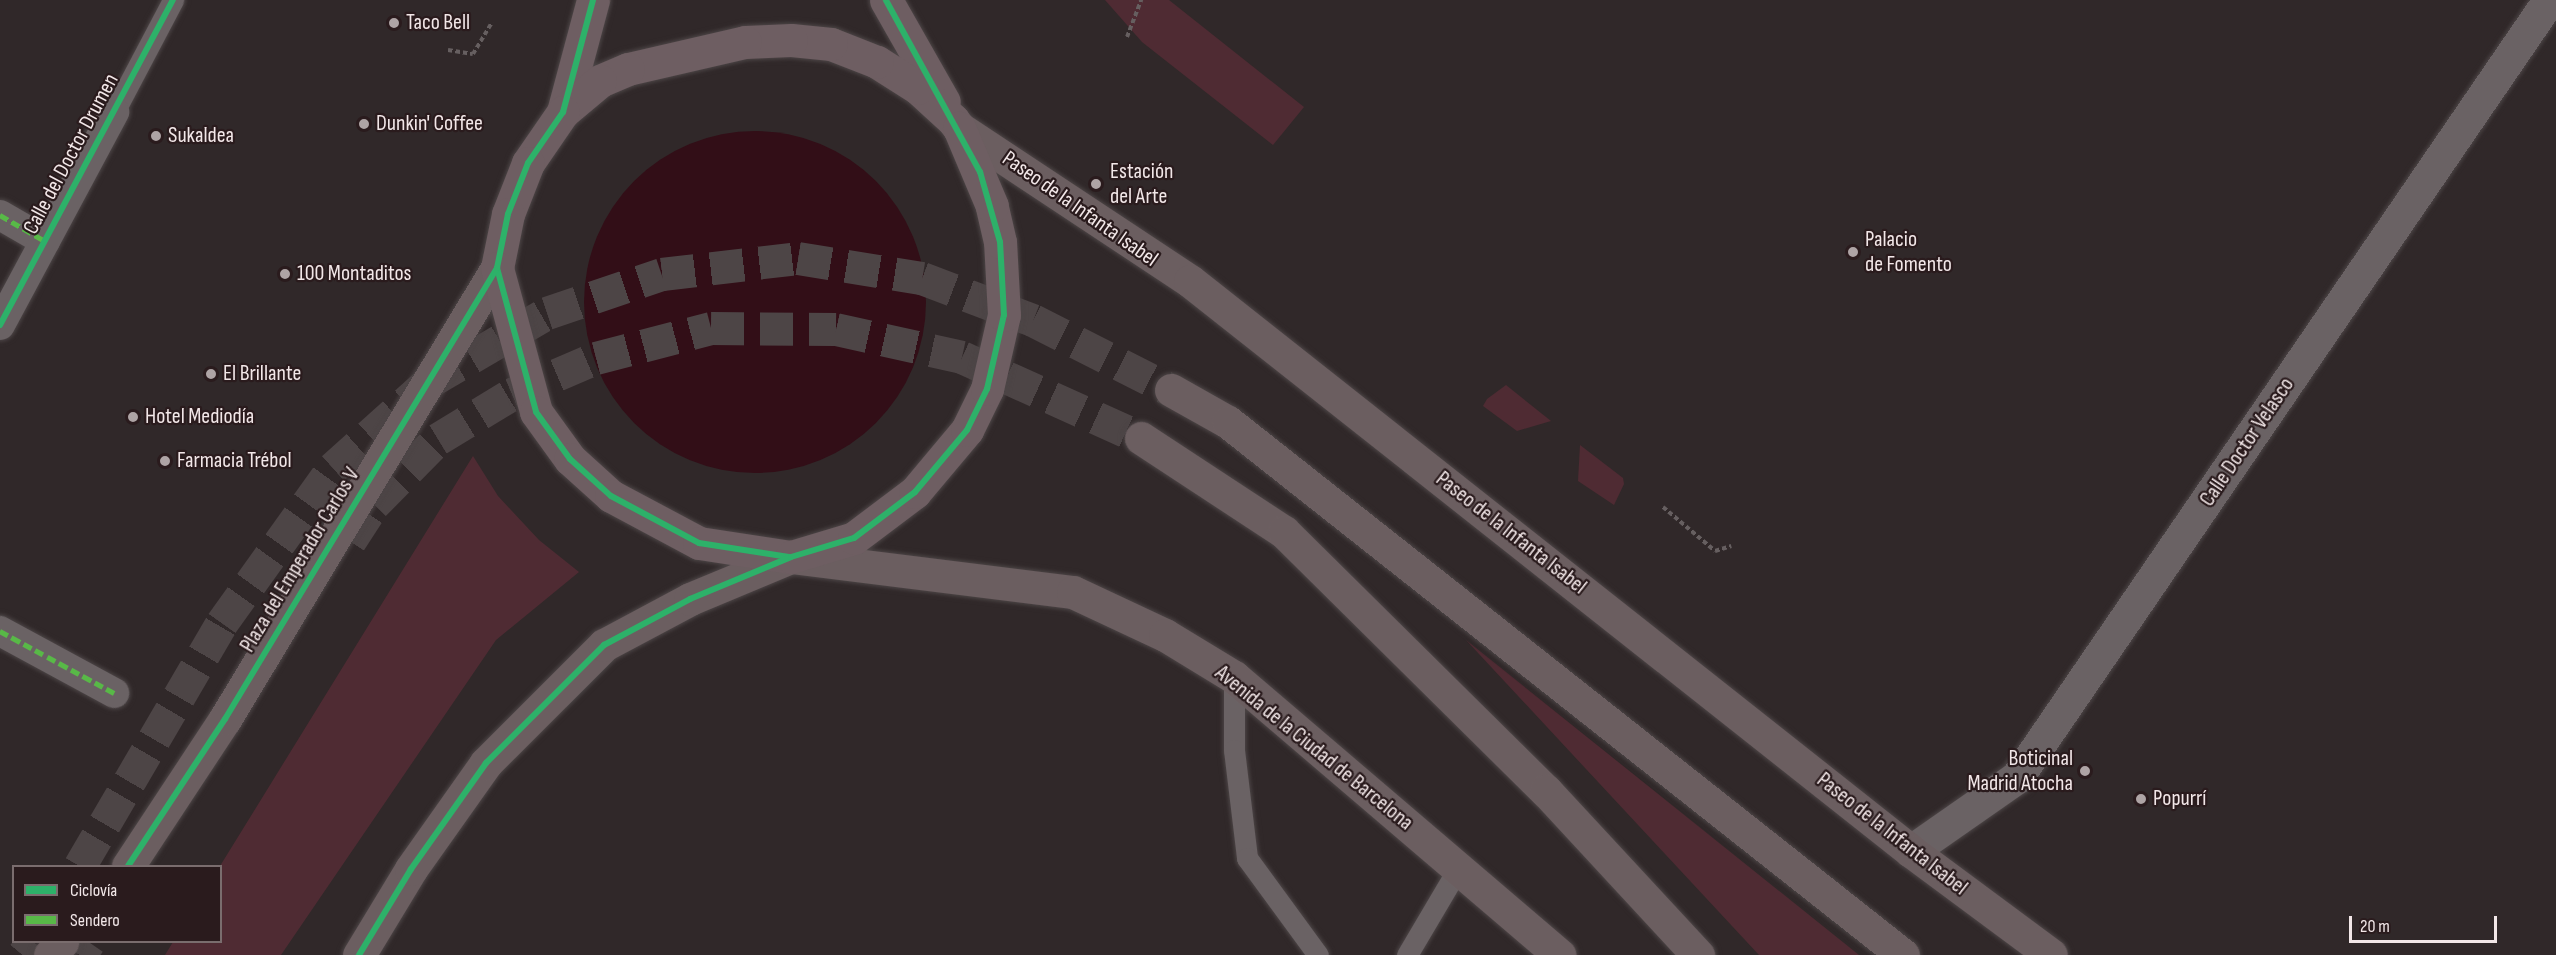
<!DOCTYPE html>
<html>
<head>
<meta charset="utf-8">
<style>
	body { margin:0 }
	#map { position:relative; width:2556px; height:955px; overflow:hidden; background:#302829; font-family:"Sofia Sans Condensed",sans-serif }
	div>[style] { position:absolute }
	.green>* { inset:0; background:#4f2b33 }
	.water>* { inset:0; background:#320e17 }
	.round { border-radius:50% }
	.primary-tunnel>* { height:33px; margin-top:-16.5px; transform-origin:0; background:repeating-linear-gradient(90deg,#4d4546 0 33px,transparent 0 49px) }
	.path>* { height:4px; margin-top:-2px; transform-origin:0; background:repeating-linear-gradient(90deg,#665f60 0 4.5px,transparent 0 7.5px) }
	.roads { filter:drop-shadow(0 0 2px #4c4546) drop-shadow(0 0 2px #4c4546) }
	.service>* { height:21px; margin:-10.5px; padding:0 10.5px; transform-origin:10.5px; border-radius:10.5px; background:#6a6264 }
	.pedestrian>* { height:30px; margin:-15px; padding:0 15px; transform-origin:15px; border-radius:15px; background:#6a6264 }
	.minor>* { height:33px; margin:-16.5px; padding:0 16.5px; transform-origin:16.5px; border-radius:16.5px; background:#6a6264 }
	.primary>* { height:33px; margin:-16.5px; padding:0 16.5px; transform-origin:16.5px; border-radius:16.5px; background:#6b5e60 }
	.trunk>* { height:33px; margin:-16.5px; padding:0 16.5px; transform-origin:16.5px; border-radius:16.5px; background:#6e5e62 }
	.quiet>* { height:4.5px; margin-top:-2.25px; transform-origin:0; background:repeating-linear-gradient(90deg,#58b947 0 9px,transparent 0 13.5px) }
	.cycleway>* { height:6px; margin:-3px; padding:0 3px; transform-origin:3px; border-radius:3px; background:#2db169 }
	.dots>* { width:16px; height:16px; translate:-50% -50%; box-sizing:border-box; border:3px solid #2a1b1d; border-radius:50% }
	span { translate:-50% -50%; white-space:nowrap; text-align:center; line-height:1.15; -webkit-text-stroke:4.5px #2a1b1d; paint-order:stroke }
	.poi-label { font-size:22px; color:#f2e7e8 }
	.left { translate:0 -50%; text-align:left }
	.right { translate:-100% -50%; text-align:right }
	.street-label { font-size:22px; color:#f2e7e8 }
	.legend { position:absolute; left:12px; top:865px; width:210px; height:78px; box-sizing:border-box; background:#2a1b1d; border:2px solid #7a6d6e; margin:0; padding:8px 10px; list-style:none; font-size:18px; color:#f2e7e8 }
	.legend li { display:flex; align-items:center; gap:12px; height:30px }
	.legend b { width:30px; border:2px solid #7a6d6e }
	.scale { position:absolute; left:2349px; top:916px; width:148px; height:27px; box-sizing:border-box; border:3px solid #f2e7e8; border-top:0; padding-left:8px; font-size:18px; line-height:21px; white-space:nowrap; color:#f2e7e8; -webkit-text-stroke:4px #2a1b1d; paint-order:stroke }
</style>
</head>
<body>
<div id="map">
	<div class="green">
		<div style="clip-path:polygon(1105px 0,1169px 0,1304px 107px,1273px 145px,1142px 42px)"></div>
		<div style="clip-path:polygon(1506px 385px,1551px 421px,1517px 431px,1483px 406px,1487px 399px)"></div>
		<div style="clip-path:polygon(1580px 445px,1623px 478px,1624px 484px,1614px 505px,1578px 481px)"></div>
		<div style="clip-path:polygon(473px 456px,498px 496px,539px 540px,579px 572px,496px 640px,281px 955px,165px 955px,173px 942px,220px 942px,220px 866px)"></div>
		<div style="clip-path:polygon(1466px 640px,1859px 955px,1759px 955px)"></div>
	</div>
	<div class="water">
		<div class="round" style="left:584px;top:131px;width:342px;height:342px"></div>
	</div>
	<div class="primary-tunnel">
		<div style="left:350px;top:541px;width:44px;rotate:-57deg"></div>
		<div style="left:374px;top:504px;width:91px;rotate:-45.4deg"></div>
		<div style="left:438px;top:439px;width:87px;rotate:-31.3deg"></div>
		<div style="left:512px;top:394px;width:91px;rotate:-23.2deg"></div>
		<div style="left:596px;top:358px;width:119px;rotate:-14.6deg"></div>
		<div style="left:711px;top:328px;width:125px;rotate:0.5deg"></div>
		<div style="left:836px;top:329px;width:129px;rotate:12.5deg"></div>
		<div style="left:962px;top:357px;width:196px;rotate:24.3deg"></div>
		<div style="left:80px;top:866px;width:281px;rotate:-59.7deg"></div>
		<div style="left:222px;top:623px;width:191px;rotate:-54.4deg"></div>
		<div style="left:333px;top:468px;width:129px;rotate:-41.9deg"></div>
		<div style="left:429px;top:382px;width:137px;rotate:-30.3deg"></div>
		<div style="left:547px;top:313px;width:121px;rotate:-18.7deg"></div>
		<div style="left:662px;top:274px;width:137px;rotate:-6.7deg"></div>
		<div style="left:798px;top:258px;width:126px;rotate:9.2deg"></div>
		<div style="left:922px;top:278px;width:119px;rotate:20.7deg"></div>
		<div style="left:1033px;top:320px;width:155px;rotate:26.9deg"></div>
		<div style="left:23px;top:955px;width:17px;rotate:-50deg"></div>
		<div style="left:80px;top:955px;width:16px;rotate:-55deg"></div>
	</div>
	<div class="path">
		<div style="left:1127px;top:37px;width:40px;rotate:-69deg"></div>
		<div style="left:448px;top:50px;width:25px;rotate:9deg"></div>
		<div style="left:473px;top:54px;width:37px;rotate:-59deg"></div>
		<div style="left:1663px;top:507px;width:68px;rotate:40.2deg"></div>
		<div style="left:1715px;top:551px;width:17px;rotate:-17deg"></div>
	</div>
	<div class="roads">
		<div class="service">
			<div style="left:114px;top:112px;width:127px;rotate:-62.2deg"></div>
			<div style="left:1234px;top:677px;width:73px;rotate:90deg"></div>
			<div style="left:1234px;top:750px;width:109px;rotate:83.1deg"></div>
			<div style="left:1247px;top:858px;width:120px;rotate:53.8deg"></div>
			<div style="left:1407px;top:955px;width:102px;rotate:-59.4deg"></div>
		</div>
		<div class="pedestrian">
			<div style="left:0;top:215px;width:52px;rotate:30deg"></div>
			<div style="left:0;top:325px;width:242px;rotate:-61.8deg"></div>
			<div style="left:0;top:631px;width:130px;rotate:28.5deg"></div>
		</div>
		<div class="minor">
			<div style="left:1911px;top:851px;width:129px;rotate:-34.9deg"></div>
			<div style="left:2017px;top:777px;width:942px;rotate:-55.6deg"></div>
		</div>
		<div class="primary">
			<div style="left:953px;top:120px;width:10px;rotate:53deg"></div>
			<div style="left:959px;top:128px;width:277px;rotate:33.5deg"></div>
			<div style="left:1190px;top:281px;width:919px;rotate:38.33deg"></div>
			<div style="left:1911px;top:851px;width:174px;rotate:36.6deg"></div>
			<div style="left:1171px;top:390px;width:65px;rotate:29.3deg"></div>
			<div style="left:1228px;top:422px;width:860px;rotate:38.3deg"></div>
			<div style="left:1141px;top:438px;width:171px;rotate:33.3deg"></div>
			<div style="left:1284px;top:532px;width:368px;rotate:44.7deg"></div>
			<div style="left:1546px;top:791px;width:224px;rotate:47.2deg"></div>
			<div style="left:128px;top:866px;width:176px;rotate:-56.6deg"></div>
			<div style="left:225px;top:719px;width:527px;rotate:-58.91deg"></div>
			<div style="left:50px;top:955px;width:18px;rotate:-47deg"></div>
			<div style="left:359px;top:955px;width:100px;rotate:-58.8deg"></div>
			<div style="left:411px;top:869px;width:130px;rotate:-54.7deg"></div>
			<div style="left:486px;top:763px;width:167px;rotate:-45deg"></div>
			<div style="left:604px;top:645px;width:98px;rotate:-28.1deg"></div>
			<div style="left:690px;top:599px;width:109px;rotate:-22.6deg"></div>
			<div style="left:791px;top:557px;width:284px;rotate:7.1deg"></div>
			<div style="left:1073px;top:592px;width:102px;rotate:25.1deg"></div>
			<div style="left:1165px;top:635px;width:81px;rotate:31.3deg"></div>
			<div style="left:1234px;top:677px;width:428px;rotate:40.5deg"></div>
		</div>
		<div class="trunk">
			<div style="left:886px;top:0;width:117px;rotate:60.4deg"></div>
			<div style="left:563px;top:112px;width:116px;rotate:-75deg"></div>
			<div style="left:953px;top:120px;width:47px;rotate:-137.6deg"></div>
			<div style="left:918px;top:88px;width:49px;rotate:-147.6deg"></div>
			<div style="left:877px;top:62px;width:49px;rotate:-158.6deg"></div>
			<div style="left:831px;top:44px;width:40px;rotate:-174.3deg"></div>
			<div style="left:791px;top:40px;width:46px;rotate:177.5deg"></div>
			<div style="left:745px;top:42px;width:120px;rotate:167deg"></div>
			<div style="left:628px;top:69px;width:30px;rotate:157deg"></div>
			<div style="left:600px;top:81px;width:48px;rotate:140deg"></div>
			<div style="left:563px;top:112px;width:62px;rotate:124.5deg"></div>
			<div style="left:528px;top:163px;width:55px;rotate:111.4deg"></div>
			<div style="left:508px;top:214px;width:55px;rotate:101.5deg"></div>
			<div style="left:497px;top:268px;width:149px;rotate:74.8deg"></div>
			<div style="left:536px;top:412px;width:58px;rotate:54.1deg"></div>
			<div style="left:570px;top:459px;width:55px;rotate:42.1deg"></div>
			<div style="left:611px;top:496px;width:100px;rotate:28.1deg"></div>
			<div style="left:699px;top:543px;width:93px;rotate:8.7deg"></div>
			<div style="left:791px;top:557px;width:66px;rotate:-16.8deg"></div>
			<div style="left:854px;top:538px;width:76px;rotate:-37deg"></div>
			<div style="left:915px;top:492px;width:81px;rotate:-50deg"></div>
			<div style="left:967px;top:430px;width:46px;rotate:-64deg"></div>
			<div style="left:987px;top:389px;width:76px;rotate:-77.1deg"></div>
			<div style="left:1004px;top:315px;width:73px;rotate:-93.1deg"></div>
			<div style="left:1000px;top:242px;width:37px;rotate:-103deg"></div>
			<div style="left:992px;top:206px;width:85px;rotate:-112.9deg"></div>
		</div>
	</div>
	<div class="quiet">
		<div style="left:0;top:215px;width:52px;rotate:30deg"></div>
		<div style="left:0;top:631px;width:130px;rotate:28.5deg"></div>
	</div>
	<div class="cycleway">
		<div style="left:497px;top:268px;width:149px;rotate:74.8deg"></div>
		<div style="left:536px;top:412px;width:58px;rotate:54.1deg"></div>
		<div style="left:570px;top:459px;width:55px;rotate:42.1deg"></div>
		<div style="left:611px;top:496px;width:100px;rotate:28.1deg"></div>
		<div style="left:699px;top:543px;width:91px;rotate:8.8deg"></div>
		<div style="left:0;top:325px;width:368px;rotate:-62deg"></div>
		<div style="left:128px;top:866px;width:176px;rotate:-56.6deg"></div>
		<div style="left:225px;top:719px;width:527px;rotate:-58.91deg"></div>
		<div style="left:497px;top:268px;width:55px;rotate:-78.5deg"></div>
		<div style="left:508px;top:214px;width:55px;rotate:-68.6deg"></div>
		<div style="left:528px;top:163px;width:62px;rotate:-55.5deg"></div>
		<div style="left:563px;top:112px;width:116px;rotate:-75deg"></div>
		<div style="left:359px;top:955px;width:100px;rotate:-58.8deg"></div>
		<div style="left:411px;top:869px;width:130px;rotate:-54.7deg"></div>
		<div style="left:486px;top:763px;width:167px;rotate:-45deg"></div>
		<div style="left:604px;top:645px;width:98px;rotate:-28.1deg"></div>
		<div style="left:690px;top:599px;width:109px;rotate:-22.6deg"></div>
		<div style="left:791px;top:557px;width:66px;rotate:-16.8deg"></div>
		<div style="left:854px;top:538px;width:76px;rotate:-37deg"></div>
		<div style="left:915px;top:492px;width:81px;rotate:-50deg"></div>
		<div style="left:967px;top:430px;width:46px;rotate:-64deg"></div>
		<div style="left:987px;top:389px;width:76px;rotate:-77.1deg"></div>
		<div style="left:1004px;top:315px;width:73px;rotate:-93.1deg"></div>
		<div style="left:1000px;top:242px;width:73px;rotate:-105.9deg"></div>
		<div style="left:980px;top:172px;width:196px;rotate:-118.7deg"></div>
	</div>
	<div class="dots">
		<div style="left:394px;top:23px;background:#aea4a5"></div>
		<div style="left:364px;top:124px;background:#aea4a5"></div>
		<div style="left:156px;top:136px;background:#aea4a5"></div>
		<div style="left:1096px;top:184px;background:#aea4a5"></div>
		<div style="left:1853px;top:252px;background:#aea4a5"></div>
		<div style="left:285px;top:274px;background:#aea4a5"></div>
		<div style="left:211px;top:374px;background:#aea4a5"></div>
		<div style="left:133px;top:417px;background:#aea4a5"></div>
		<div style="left:165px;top:461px;background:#aea4a5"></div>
		<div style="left:2085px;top:771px;background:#aea4a5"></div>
		<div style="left:2141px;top:799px;background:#aea4a5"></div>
	</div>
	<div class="poi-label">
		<span class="left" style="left:406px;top:23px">Taco Bell</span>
		<span class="left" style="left:376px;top:124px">Dunkin' Coffee</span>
		<span class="left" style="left:168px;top:136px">Sukaldea</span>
		<span class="left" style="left:1110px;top:184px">Estación<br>del Arte</span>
		<span class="left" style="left:1865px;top:252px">Palacio<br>de Fomento</span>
		<span class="left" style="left:297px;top:274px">100 Montaditos</span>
		<span class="left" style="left:223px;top:374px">El Brillante</span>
		<span class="left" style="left:145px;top:417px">Hotel Mediodía</span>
		<span class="left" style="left:177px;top:461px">Farmacia Trébol</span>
		<span class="right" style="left:2073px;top:771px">Boticinal<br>Madrid Atocha</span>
		<span class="left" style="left:2153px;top:799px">Popurrí</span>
	</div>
	<div class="street-label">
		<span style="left:71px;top:154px;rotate:-62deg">Calle del Doctor Drumen</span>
		<span style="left:1080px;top:209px;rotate:35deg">Paseo de la Infanta Isabel</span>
		<span style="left:2247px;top:442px;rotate:-56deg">Calle Doctor Velasco</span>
		<span style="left:1511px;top:533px;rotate:38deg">Paseo de la Infanta Isabel</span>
		<span style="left:300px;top:560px;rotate:-59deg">Plaza del Emperador Carlos V</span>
		<span style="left:1314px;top:748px;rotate:39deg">Avenida de la Ciudad de Barcelona</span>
		<span style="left:1892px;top:834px;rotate:38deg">Paseo de la Infanta Isabel</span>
	</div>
	<ul class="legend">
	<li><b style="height:8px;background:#2db169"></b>Ciclovía</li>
	<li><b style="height:8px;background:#58b947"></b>Sendero</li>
	</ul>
	<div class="scale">20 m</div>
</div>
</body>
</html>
